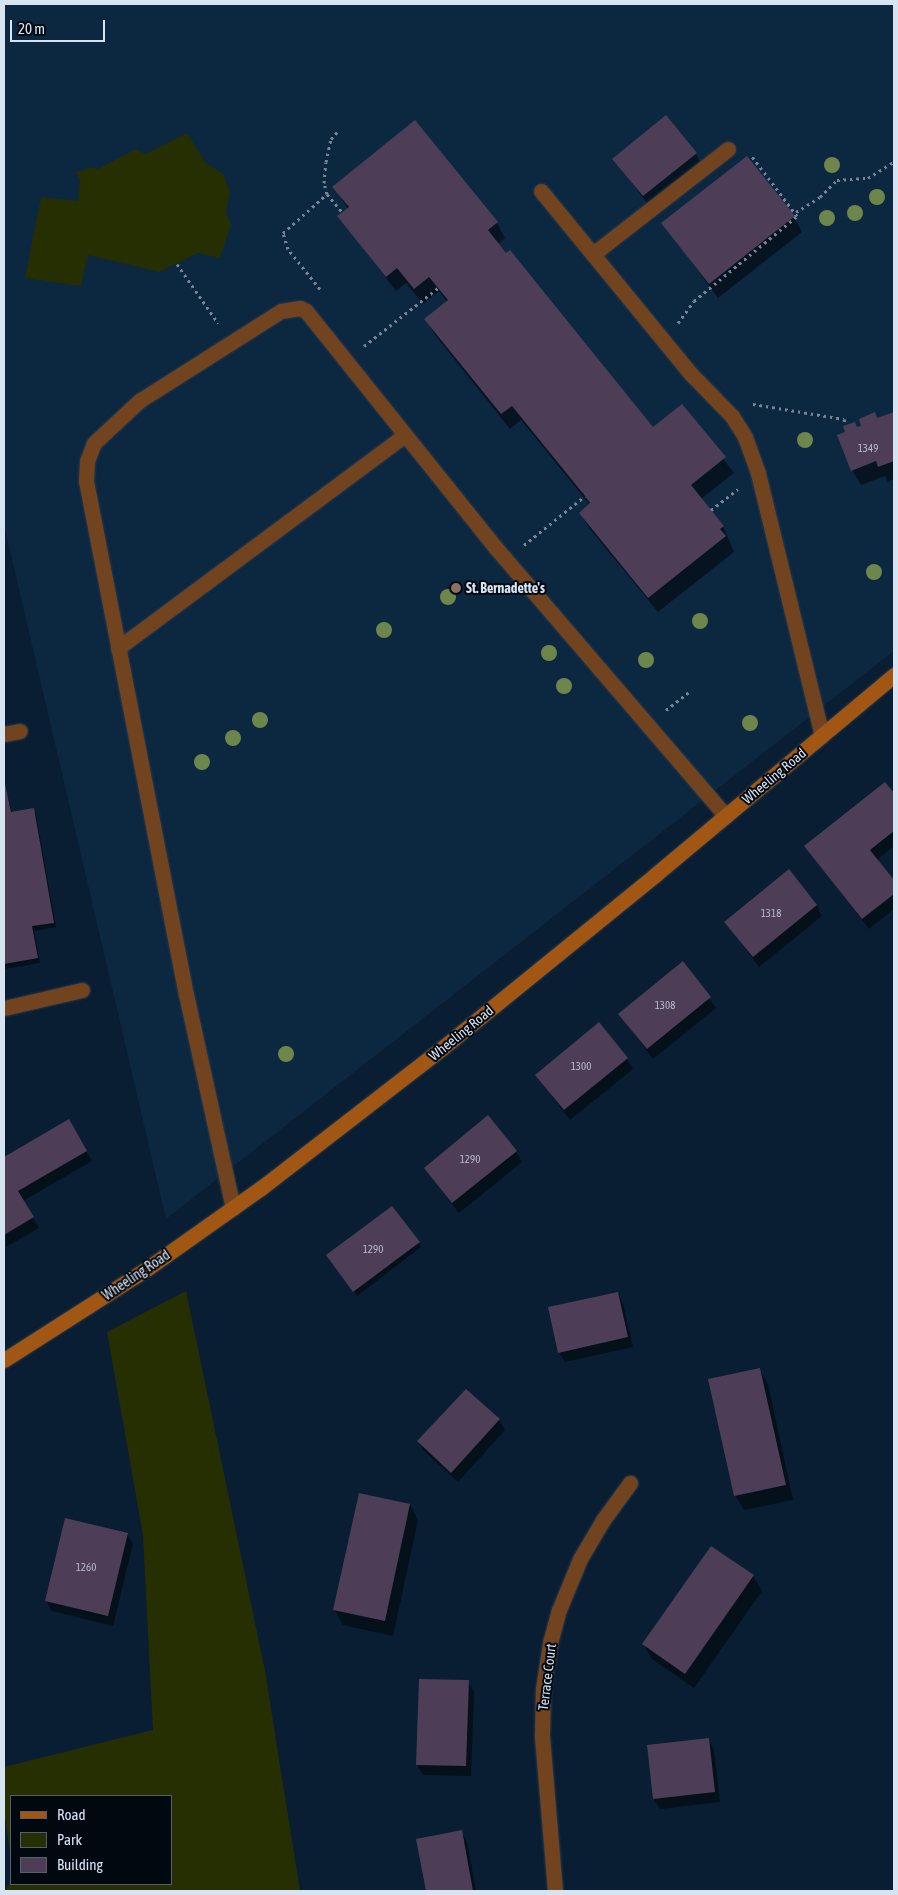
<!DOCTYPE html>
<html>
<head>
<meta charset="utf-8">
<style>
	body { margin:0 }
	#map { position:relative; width:898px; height:1895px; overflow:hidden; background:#091e32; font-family:"Asap Condensed",sans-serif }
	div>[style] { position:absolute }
	.built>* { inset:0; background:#0c2740 }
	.green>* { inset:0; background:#262f02 }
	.shadow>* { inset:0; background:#0007 }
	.building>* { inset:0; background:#4e3d57 }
	.path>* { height:3px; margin-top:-1.5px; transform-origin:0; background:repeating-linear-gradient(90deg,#768697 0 2.5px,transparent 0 6.5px) }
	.roads { filter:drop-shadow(0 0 1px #263a4d) drop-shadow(0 0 1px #263a4d) }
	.lane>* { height:15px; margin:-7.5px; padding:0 7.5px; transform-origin:7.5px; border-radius:7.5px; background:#72431f }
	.street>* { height:15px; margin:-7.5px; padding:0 7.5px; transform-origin:7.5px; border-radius:7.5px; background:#72431f }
	.secondary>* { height:15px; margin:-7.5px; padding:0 7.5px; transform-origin:7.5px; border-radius:7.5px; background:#a25613 }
	.trees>* { width:16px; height:16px; margin:-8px; border-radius:50%; background:#6d864c }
	.dots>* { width:14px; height:14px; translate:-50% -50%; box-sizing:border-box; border:2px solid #020810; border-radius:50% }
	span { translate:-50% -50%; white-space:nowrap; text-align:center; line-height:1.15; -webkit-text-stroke:4px #020810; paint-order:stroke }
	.number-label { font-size:11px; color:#b4baca }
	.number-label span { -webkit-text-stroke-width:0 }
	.poi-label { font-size:14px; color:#d6e3f1; font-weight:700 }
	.left { translate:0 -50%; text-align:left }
	.street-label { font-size:14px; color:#d6e3f1 }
	.frame { position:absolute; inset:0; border:5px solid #d6e3f1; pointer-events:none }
	.legend { position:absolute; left:10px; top:1795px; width:162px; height:90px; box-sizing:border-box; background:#020810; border:1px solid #57606a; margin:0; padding:6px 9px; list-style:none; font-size:15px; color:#d6e3f1 }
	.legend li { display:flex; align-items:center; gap:10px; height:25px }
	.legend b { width:25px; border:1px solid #57606a }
	.scale { position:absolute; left:10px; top:20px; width:95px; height:22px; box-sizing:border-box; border:2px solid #d6e3f1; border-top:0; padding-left:6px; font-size:15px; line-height:18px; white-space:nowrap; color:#d6e3f1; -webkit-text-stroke:4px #020810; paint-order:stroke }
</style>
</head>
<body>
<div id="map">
	<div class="built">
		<div style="clip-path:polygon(4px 4px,894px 4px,894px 651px,166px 1219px,4px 525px)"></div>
	</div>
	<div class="green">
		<div style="clip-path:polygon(187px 133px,205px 162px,223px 174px,230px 191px,226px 213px,231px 224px,220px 258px,198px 253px,159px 272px,88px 255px,81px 286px,25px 278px,41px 197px,78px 201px,80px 180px,76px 172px,93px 167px,98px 169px,136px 149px,145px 154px)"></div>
		<div style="clip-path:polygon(186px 1291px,265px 1671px,300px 1891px,4px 1891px,11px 1883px,171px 1884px,171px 1796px,11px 1796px,11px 1857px,4px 1812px,4px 1767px,153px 1730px,143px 1535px,107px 1332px)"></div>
	</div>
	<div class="shadow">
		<div style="clip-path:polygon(415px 122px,497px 223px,505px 238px,498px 244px,653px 429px,682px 405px,734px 473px,701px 499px,723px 526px,734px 552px,658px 612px,589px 528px,580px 513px,590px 505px,521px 420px,510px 429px,435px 335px,426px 320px,447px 302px,439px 291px,423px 304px,406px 283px,396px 291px,339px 216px,348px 209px,334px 187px)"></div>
		<div style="clip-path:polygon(696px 154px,701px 164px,649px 206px,614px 159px)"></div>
		<div style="clip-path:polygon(794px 217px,802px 232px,718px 298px,663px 223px)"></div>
		<div style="clip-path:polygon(894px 413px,894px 479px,888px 482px,885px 476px,861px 485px,852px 470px,857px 429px)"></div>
		<div style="clip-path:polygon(4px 781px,12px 813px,33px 809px,36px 814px,56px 927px,34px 931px,40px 963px,4px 969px)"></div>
		<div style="clip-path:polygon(885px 783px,894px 795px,894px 846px,877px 860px,894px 882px,894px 909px,869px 929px,806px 847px)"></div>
		<div style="clip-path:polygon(816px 905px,822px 916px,759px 967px,726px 922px)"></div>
		<div style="clip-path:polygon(682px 963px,716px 1008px,653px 1059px,620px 1014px)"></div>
		<div style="clip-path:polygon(627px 1059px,633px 1069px,570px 1120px,536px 1075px)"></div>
		<div style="clip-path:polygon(68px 1121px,92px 1161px,23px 1201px,39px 1228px,6px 1247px,4px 1158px)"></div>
		<div style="clip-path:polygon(516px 1152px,522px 1162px,459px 1213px,425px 1168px)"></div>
		<div style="clip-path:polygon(419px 1243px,421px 1247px,357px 1296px,330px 1260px)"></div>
		<div style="clip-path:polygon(618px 1293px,623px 1304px,633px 1347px,565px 1362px,559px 1352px)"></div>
		<div style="clip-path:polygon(759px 1369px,768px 1384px,793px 1500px,744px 1510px,735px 1495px)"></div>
		<div style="clip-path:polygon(499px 1420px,505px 1430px,458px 1482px,425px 1452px,419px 1442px)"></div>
		<div style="clip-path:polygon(410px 1505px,418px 1520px,393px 1636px,343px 1625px,334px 1609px)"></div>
		<div style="clip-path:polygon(127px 1534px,133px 1544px,113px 1626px,52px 1611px,46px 1601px)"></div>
		<div style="clip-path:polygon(753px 1576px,762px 1591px,694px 1688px,652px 1659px,643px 1644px)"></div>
		<div style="clip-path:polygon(420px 1680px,468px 1682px,474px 1692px,471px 1776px,423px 1775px,417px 1765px)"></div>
		<div style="clip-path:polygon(708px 1739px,714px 1750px,720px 1802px,660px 1809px,654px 1799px)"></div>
		<div style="clip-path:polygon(461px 1832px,467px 1842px,476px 1891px,427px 1891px,418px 1840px)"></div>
	</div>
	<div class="building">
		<div style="clip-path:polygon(666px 115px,697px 153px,643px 196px,612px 159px)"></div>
		<div style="clip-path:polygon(415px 120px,498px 222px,488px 230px,506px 253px,510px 250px,653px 427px,682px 404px,726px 457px,691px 485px,724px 526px,720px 529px,726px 536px,648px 598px,579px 513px,590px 503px,585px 496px,512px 406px,501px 414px,424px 319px,448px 300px,429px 277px,414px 289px,397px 268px,386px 277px,337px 216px,349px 207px,332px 187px)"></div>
		<div style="clip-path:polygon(747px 156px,795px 216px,709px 284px,661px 223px)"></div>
		<div style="clip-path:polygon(875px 412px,877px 418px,894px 412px,894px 461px,878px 467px,876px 461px,851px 471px,837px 435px,845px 432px,843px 426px,855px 422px,857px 427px,861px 426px,859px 419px)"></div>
		<div style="clip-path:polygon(4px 779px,11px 812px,34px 808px,54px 923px,32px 926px,38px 958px,4px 964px)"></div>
		<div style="clip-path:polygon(885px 782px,894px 793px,894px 831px,870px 850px,894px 880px,894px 894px,862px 919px,804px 846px)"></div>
		<div style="clip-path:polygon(789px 869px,817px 905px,753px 957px,724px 922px)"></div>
		<div style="clip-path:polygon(683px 961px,711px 997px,647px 1049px,618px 1014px)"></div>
		<div style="clip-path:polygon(599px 1022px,628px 1058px,564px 1110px,535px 1075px)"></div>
		<div style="clip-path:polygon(488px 1115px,517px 1151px,452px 1203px,424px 1168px)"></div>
		<div style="clip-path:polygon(69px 1119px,87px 1151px,18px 1191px,34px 1217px,4px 1235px,4px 1157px)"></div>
		<div style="clip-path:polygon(392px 1206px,420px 1242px,353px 1292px,326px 1255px)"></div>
		<div style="clip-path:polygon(618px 1292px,628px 1337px,558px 1353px,548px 1307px)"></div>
		<div style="clip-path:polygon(760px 1368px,786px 1485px,734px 1496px,708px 1379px)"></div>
		<div style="clip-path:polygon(466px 1389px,500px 1419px,451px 1473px,417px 1441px)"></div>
		<div style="clip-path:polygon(359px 1493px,410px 1504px,385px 1621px,333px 1610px)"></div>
		<div style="clip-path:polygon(65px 1518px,128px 1533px,108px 1616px,45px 1601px)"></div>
		<div style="clip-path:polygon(711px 1546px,754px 1575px,685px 1674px,642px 1644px)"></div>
		<div style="clip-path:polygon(419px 1679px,469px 1680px,466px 1766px,416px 1765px)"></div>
		<div style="clip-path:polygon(709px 1738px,715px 1792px,653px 1799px,647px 1745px)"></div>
		<div style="clip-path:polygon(462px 1830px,473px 1891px,426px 1891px,416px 1839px)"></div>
	</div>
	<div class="path">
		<div style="left:327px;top:194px;width:23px;rotate:50deg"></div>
		<div style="left:796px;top:212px;width:28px;rotate:-32deg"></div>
		<div style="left:820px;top:197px;width:24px;rotate:-45deg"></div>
		<div style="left:837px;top:180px;width:31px;rotate:-4deg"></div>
		<div style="left:868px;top:178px;width:31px;rotate:-32deg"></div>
		<div style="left:177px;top:264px;width:72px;rotate:55.2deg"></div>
		<div style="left:320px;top:289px;width:51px;rotate:-128.7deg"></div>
		<div style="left:288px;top:249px;width:17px;rotate:-107deg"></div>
		<div style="left:283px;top:233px;width:59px;rotate:-41.6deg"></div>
		<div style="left:327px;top:194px;width:11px;rotate:-105deg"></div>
		<div style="left:324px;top:183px;width:21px;rotate:-85deg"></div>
		<div style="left:326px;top:162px;width:24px;rotate:-78deg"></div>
		<div style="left:331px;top:139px;width:11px;rotate:-49deg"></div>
		<div style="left:678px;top:323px;width:27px;rotate:-54deg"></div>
		<div style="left:694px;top:301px;width:134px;rotate:-39.5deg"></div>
		<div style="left:797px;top:216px;width:76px;rotate:-127deg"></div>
		<div style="left:364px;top:346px;width:94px;rotate:-38.1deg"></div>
		<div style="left:753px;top:404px;width:92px;rotate:9.4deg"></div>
		<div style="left:844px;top:419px;width:6px;rotate:72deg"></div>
		<div style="left:711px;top:510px;width:34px;rotate:-38deg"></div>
		<div style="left:524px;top:545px;width:78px;rotate:-38.8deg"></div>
		<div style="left:666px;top:710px;width:29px;rotate:-38deg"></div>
	</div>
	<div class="roads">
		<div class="lane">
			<div style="left:541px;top:191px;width:235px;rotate:50.7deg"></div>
			<div style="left:690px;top:373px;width:60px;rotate:45.7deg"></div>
			<div style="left:732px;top:416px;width:25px;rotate:58deg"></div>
			<div style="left:745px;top:437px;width:38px;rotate:70deg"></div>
			<div style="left:758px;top:473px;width:270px;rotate:76.3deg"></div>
			<div style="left:593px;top:254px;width:171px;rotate:-37.9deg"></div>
			<div style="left:118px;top:648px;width:357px;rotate:-36.6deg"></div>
			<div style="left:4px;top:734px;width:16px;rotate:-11deg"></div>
			<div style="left:4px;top:1008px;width:80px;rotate:-13deg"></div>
			<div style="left:233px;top:1208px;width:218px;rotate:-102.4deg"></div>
			<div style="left:186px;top:995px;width:524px;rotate:-101.01deg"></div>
			<div style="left:86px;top:481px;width:20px;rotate:-87deg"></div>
			<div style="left:87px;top:461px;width:19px;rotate:-69deg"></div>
			<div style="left:94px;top:443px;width:62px;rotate:-43deg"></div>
			<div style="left:139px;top:401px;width:168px;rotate:-32.4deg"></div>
			<div style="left:281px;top:311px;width:19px;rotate:-9deg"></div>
			<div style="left:300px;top:308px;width:7px;rotate:27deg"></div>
			<div style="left:306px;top:311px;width:304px;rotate:51.3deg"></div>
			<div style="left:496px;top:548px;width:353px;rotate:49.4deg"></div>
		</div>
		<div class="street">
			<div style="left:555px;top:1891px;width:157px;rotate:-94.8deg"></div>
			<div style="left:542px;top:1735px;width:46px;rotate:-88.8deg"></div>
			<div style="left:543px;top:1689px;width:47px;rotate:-81.3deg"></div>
			<div style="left:550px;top:1643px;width:34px;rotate:-75deg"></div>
			<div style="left:559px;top:1610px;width:55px;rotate:-67.6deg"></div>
			<div style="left:580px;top:1559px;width:45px;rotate:-59.5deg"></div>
			<div style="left:603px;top:1520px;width:46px;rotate:-53.9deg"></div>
		</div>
		<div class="secondary">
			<div style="left:4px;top:1360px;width:167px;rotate:-32.6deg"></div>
			<div style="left:145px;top:1270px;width:142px;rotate:-35.3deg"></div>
			<div style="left:261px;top:1188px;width:227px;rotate:-37.7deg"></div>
			<div style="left:441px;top:1049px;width:276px;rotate:-39.1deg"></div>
			<div style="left:655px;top:875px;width:312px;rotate:-39.9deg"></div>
		</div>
	</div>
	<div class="trees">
		<div style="left:832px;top:165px"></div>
		<div style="left:877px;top:197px"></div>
		<div style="left:855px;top:213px"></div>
		<div style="left:827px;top:218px"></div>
		<div style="left:805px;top:440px"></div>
		<div style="left:874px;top:572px"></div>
		<div style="left:448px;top:597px"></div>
		<div style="left:700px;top:621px"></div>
		<div style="left:384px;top:630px"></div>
		<div style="left:549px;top:653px"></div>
		<div style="left:646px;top:660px"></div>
		<div style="left:564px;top:686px"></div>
		<div style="left:260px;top:720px"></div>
		<div style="left:750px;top:723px"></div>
		<div style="left:233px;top:738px"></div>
		<div style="left:202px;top:762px"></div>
		<div style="left:286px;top:1054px"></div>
	</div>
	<div class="dots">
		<div style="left:456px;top:588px;background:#8d6e63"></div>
	</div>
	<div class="number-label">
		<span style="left:868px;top:448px">1349</span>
		<span style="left:771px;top:913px">1318</span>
		<span style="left:665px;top:1005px">1308</span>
		<span style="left:581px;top:1066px">1300</span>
		<span style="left:470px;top:1159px">1290</span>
		<span style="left:373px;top:1249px">1290</span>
		<span style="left:86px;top:1567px">1260</span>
	</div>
	<div class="poi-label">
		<span class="left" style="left:466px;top:588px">St. Bernadette's</span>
	</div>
	<div class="street-label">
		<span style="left:774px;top:776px;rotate:-40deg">Wheeling Road</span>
		<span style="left:461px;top:1033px;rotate:-39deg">Wheeling Road</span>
		<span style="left:136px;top:1275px;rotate:-34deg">Wheeling Road</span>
		<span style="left:547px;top:1677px;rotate:-83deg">Terrace Court</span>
	</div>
	<div class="frame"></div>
	<ul class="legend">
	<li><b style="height:6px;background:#a25613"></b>Road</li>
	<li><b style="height:14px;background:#262f02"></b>Park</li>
	<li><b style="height:14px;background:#4e3d57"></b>Building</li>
	</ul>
	<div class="scale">20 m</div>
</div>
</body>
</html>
